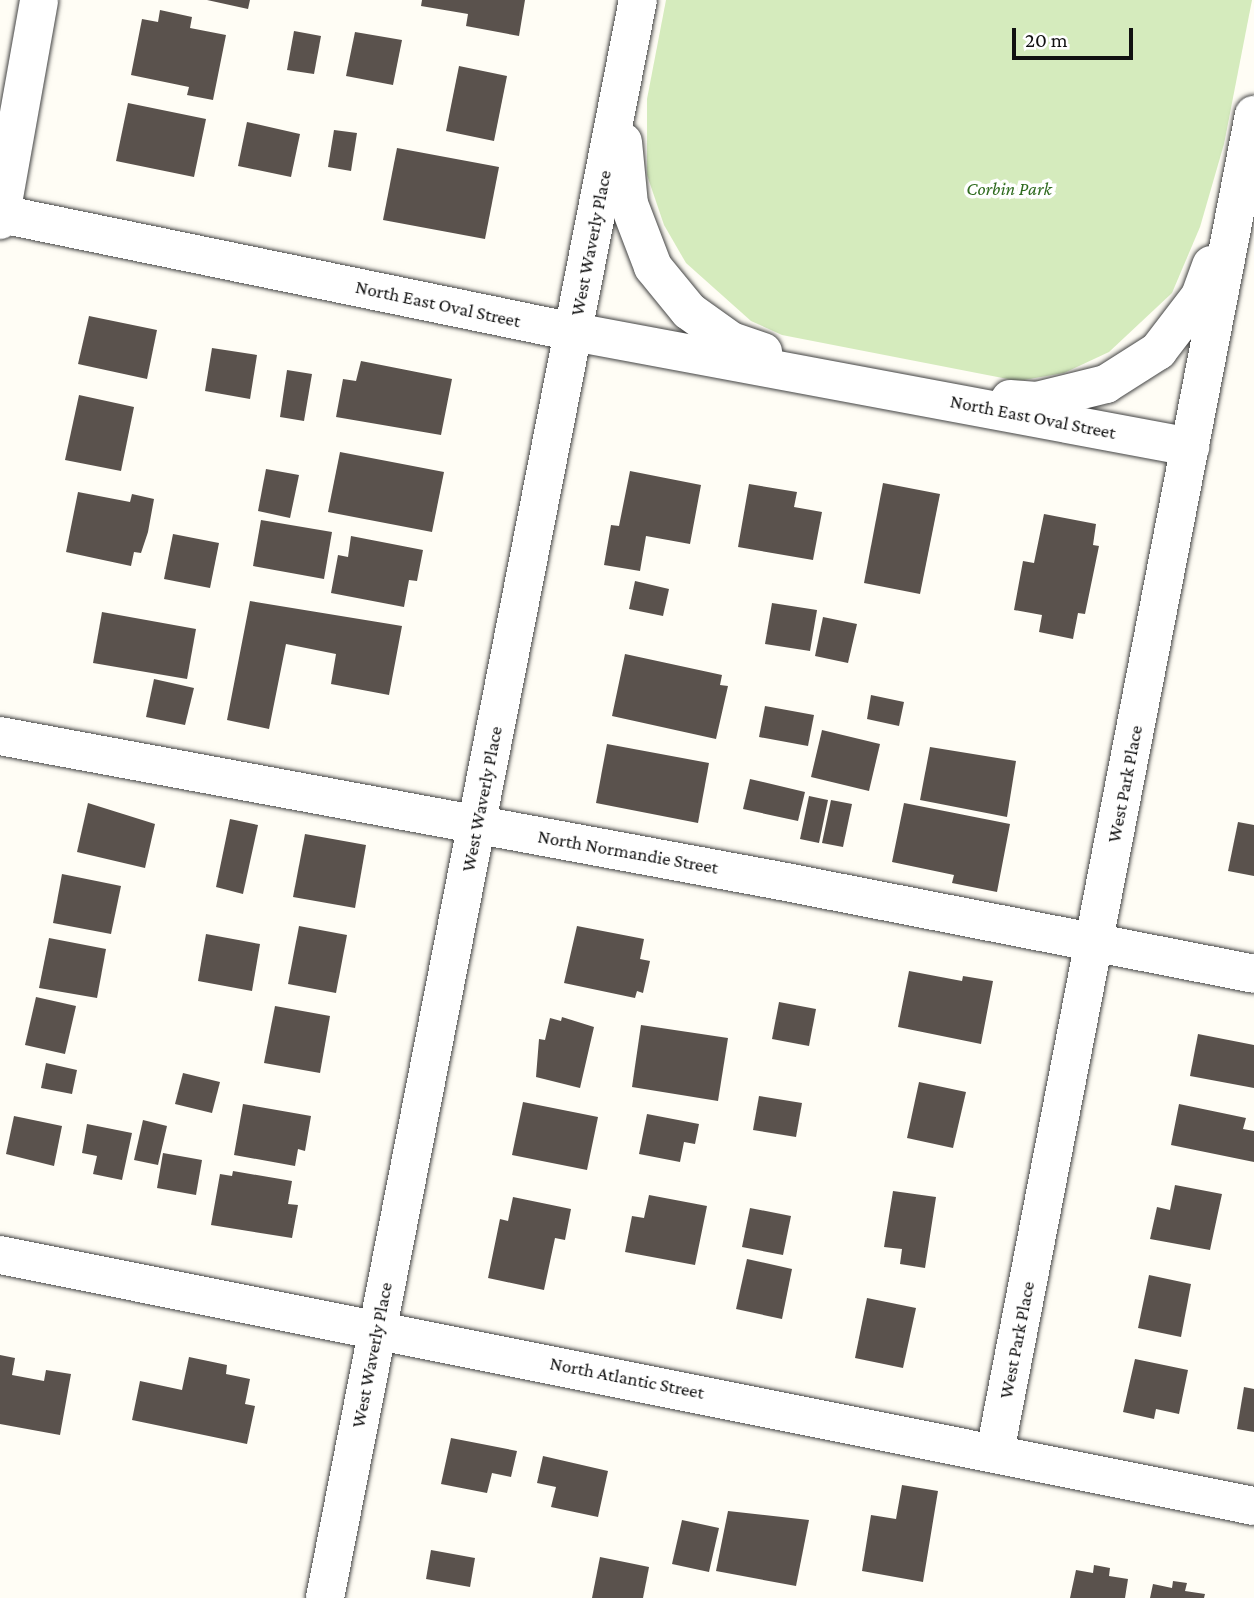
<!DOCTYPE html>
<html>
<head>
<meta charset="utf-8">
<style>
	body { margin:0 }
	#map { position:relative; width:1254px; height:1598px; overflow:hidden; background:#fffdf5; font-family:"Crimson Pro",serif }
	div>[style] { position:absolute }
	.green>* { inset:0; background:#d5ebbd }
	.building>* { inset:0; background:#5a524d }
	.roads { filter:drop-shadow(0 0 2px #444) drop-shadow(0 0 2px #444) }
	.minor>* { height:38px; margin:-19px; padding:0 19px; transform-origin:19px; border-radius:19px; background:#fff }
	span { translate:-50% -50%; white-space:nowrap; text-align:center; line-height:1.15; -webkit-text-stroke:7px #fff; paint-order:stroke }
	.park-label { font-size:19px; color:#2f6b1f; font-style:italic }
	.street-label { font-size:19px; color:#111 }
	.scale { position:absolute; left:1012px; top:28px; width:121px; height:32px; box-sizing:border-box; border:4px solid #111; border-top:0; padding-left:9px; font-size:21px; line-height:24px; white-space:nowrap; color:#111; -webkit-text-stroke:5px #fff; paint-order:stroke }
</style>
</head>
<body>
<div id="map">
	<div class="green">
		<div style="clip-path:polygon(666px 0,1252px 0,1224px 144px,1200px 227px,1172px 293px,1109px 352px,1064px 373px,1018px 381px,782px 335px,751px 321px,686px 263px,664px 225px,647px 175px,647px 99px)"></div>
	</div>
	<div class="building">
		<div style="clip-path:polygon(207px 0,250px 0,248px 9px)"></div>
		<div style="clip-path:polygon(422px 0,525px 0,519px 36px,466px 26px,468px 14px,421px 6px)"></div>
		<div style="clip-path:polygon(160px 10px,192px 17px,190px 28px,226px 35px,213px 100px,187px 95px,189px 87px,131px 75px,142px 19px,158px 22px)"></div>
		<div style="clip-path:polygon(294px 31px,321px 36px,314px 74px,287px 70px)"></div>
		<div style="clip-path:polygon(355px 32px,402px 40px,393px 85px,346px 76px)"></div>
		<div style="clip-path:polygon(459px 66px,507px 76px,494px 141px,446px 131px)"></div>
		<div style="clip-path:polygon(128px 103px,206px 119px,194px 177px,116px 161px)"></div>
		<div style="clip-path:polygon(247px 122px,300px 134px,291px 177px,238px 166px)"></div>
		<div style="clip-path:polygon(334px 130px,357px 133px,351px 171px,328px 167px)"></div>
		<div style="clip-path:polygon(397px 148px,499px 167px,485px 239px,383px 220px)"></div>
		<div style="clip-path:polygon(89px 316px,157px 330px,147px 379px,78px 364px)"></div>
		<div style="clip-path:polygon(212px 348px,257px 355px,250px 399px,205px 391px)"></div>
		<div style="clip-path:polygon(361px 361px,452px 379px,441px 435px,336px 417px,343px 379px,356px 381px)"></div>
		<div style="clip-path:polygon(287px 370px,312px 374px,304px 421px,280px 417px)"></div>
		<div style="clip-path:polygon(79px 395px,134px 407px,121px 471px,65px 460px)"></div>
		<div style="clip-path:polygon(340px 452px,444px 472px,432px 532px,328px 512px)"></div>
		<div style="clip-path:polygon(266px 469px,299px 475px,290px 518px,258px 511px)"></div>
		<div style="clip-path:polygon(630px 471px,701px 485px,690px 544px,646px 536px,640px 571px,604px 565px,611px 525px,619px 526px)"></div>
		<div style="clip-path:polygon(883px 483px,940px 494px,920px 594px,864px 583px)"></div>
		<div style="clip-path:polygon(749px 484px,797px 492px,794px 507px,822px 512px,813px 560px,738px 547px)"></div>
		<div style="clip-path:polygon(78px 492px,130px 502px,132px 494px,154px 499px,148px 532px,141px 553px,134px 552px,131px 566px,66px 552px)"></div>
		<div style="clip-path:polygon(1044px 514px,1096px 524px,1093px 545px,1099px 546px,1085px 614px,1078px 613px,1073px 639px,1039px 632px,1042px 615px,1014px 610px,1023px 561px,1034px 563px)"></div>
		<div style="clip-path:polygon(261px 520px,332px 532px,324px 579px,253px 566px)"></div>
		<div style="clip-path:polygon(173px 534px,219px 543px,210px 588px,164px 579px)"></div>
		<div style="clip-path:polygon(351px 536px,423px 550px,417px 581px,409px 580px,404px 607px,331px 593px,338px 555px,348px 557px)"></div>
		<div style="clip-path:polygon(635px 581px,669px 589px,663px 616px,629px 609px)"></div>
		<div style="clip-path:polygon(250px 601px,402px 626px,389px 695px,331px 684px,336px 654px,286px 644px,269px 729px,227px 720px)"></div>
		<div style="clip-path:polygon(772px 603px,817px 610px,810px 651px,765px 644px)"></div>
		<div style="clip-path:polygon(102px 612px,196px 629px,187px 679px,93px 663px)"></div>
		<div style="clip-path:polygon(823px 617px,857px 624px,848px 663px,815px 656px)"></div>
		<div style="clip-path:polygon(625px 654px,722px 675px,720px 685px,728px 686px,716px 739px,612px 716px)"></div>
		<div style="clip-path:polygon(154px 679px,194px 688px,185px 725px,146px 717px)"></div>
		<div style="clip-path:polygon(871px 695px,904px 702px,899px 726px,867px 719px)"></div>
		<div style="clip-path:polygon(765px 706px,814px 715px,808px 746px,759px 737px)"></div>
		<div style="clip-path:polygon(822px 730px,880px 744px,869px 791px,811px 777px)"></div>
		<div style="clip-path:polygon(607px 744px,709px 763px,698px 823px,596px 803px)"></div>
		<div style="clip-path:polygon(930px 747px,1016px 761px,1007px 817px,920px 800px)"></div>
		<div style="clip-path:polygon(750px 779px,805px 792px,798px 821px,743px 809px)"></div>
		<div style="clip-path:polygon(809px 796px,828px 800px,819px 843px,800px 839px)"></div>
		<div style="clip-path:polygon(831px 800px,852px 804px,843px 847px,822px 843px)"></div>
		<div style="clip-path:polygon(88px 803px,155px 824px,145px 868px,77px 852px)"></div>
		<div style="clip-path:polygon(904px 803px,1010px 824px,997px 892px,952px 883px,954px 875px,892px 862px)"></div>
		<div style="clip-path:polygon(230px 819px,258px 825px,243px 894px,216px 887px)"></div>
		<div style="clip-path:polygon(1238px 822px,1254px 825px,1254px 876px,1228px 871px)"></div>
		<div style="clip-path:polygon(305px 834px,366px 845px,355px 908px,293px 897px)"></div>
		<div style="clip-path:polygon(62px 874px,121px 886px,111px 934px,53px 923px)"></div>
		<div style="clip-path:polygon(299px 926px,347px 935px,336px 993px,288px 984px)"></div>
		<div style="clip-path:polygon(577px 926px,644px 939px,640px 959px,650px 961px,643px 993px,637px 991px,635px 998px,564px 983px)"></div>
		<div style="clip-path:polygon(206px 934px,260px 944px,252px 991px,198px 981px)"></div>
		<div style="clip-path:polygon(49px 938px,106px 949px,97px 998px,39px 988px)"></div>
		<div style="clip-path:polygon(909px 971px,962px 981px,963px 976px,993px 981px,981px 1044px,898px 1027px)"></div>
		<div style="clip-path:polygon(36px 997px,76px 1006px,65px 1054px,25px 1045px)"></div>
		<div style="clip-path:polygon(779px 1002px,816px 1009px,809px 1046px,772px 1039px)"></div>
		<div style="clip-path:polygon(275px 1006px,330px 1016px,320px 1073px,264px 1063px)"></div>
		<div style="clip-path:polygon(562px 1017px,594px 1027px,580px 1088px,536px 1077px,539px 1039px,545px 1040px,550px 1018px,561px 1021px)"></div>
		<div style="clip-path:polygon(641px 1025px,728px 1038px,718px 1101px,632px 1087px)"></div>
		<div style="clip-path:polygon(1198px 1034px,1254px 1045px,1254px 1088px,1190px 1076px)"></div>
		<div style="clip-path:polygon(46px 1063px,77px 1070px,72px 1094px,41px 1088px)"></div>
		<div style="clip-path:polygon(183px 1073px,220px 1082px,212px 1113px,175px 1104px)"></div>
		<div style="clip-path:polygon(919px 1082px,966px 1092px,953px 1148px,907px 1138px)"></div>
		<div style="clip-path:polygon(759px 1096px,802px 1103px,796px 1137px,753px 1130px)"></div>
		<div style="clip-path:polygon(523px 1102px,598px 1117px,587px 1170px,512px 1155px)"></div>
		<div style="clip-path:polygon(243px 1104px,311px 1116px,305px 1151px,298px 1149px,295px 1166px,234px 1155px)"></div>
		<div style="clip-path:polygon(1179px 1104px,1246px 1118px,1243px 1129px,1254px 1131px,1254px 1162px,1171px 1145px)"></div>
		<div style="clip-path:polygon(647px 1114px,699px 1124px,695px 1144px,684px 1142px,680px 1162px,639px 1154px)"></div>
		<div style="clip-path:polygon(14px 1116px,62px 1126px,54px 1166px,6px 1154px)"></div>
		<div style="clip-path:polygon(143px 1120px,167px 1126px,158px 1165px,134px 1160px)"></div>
		<div style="clip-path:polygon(87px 1124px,132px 1133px,122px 1180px,93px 1174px,97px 1156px,82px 1153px)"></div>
		<div style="clip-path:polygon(163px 1153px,202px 1160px,196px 1195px,157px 1188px)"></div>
		<div style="clip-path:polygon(233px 1171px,292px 1181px,288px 1204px,298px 1205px,292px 1238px,211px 1225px,220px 1174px,232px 1176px)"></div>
		<div style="clip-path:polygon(1175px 1185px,1222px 1194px,1210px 1250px,1150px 1239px,1157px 1207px,1170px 1210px)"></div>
		<div style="clip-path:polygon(893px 1191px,936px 1197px,925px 1268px,900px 1264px,902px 1249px,884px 1247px)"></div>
		<div style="clip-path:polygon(649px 1195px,707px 1206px,695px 1265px,625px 1252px,632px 1216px,644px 1218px)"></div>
		<div style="clip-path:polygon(513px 1197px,571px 1209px,565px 1240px,555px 1238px,544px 1290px,488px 1278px,500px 1219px,508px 1221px)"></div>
		<div style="clip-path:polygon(750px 1208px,791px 1216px,783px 1255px,742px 1247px)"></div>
		<div style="clip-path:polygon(747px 1259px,792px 1269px,782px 1319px,736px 1309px)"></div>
		<div style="clip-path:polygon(1149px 1275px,1191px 1284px,1181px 1337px,1138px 1328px)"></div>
		<div style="clip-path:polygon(867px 1298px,916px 1308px,903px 1368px,855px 1358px)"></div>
		<div style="clip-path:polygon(0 1355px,15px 1358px,12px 1375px,44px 1381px,46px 1370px,71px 1374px,60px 1435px,0 1424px)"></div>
		<div style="clip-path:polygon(189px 1357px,227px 1365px,226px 1374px,250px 1379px,245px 1404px,255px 1406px,247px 1444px,132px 1420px,140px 1381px,182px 1390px)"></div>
		<div style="clip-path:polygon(1135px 1359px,1188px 1370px,1179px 1414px,1156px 1409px,1154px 1419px,1123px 1412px)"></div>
		<div style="clip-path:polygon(1244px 1387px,1254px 1389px,1254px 1432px,1237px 1429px)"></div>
		<div style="clip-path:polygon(451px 1438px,517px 1451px,511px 1477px,492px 1473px,487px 1493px,441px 1484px)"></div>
		<div style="clip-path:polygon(543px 1456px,608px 1471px,598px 1517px,551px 1507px,556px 1487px,537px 1483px)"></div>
		<div style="clip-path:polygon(902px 1485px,938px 1491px,923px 1582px,862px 1571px,871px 1515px,896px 1519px)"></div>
		<div style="clip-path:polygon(728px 1511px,809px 1520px,796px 1586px,716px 1571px)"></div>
		<div style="clip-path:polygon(682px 1520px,719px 1528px,709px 1572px,672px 1564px)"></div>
		<div style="clip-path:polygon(431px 1550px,475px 1558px,470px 1587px,426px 1579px)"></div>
		<div style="clip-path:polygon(600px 1557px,649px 1567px,643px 1598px,592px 1598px)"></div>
		<div style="clip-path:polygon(1094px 1565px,1110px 1568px,1109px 1576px,1128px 1579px,1125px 1598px,1070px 1598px,1076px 1570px,1093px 1573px)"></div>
		<div style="clip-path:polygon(1173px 1581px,1187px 1583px,1185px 1591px,1205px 1594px,1204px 1598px,1150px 1598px,1153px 1584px,1172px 1588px)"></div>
	</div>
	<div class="roads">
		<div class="minor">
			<div style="left:623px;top:142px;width:62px;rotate:84.5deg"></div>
			<div style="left:629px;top:204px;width:67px;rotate:69.1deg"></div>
			<div style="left:653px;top:267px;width:57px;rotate:50.7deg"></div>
			<div style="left:689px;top:311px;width:52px;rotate:35.5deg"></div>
			<div style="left:731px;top:341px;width:34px;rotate:19deg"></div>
			<div style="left:1px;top:214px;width:585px;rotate:11.64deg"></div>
			<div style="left:574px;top:332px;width:627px;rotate:10.57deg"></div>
			<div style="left:0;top:220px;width:223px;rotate:-79.9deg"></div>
			<div style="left:1010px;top:399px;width:27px;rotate:4deg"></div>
			<div style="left:1037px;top:401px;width:71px;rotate:-13.8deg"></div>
			<div style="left:1106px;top:384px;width:62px;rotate:-32.4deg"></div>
			<div style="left:1158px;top:351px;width:69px;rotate:-52.6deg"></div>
			<div style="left:1200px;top:296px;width:33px;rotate:-70deg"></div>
			<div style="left:0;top:736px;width:799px;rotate:10.52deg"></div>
			<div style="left:786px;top:882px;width:477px;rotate:11.1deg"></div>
			<div style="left:0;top:1255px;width:1279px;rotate:11.32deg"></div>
			<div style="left:995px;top:1452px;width:1362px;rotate:-79.04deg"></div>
			<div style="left:325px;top:1598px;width:1628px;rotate:-78.92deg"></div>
		</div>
	</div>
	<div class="park-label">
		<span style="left:1009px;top:189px">Corbin Park</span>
	</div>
	<div class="street-label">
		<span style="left:591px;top:243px;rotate:-79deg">West Waverly Place</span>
		<span style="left:438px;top:304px;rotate:12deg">North East Oval Street</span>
		<span style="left:1033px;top:417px;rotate:11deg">North East Oval Street</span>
		<span style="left:1125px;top:784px;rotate:-79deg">West Park Place</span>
		<span style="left:482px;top:799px;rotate:-79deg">West Waverly Place</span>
		<span style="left:628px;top:852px;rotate:10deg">North Normandie Street</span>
		<span style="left:1017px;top:1340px;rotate:-79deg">West Park Place</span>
		<span style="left:372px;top:1355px;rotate:-79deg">West Waverly Place</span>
		<span style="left:627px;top:1378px;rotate:11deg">North Atlantic Street</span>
	</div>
	<div class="scale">20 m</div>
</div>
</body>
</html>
